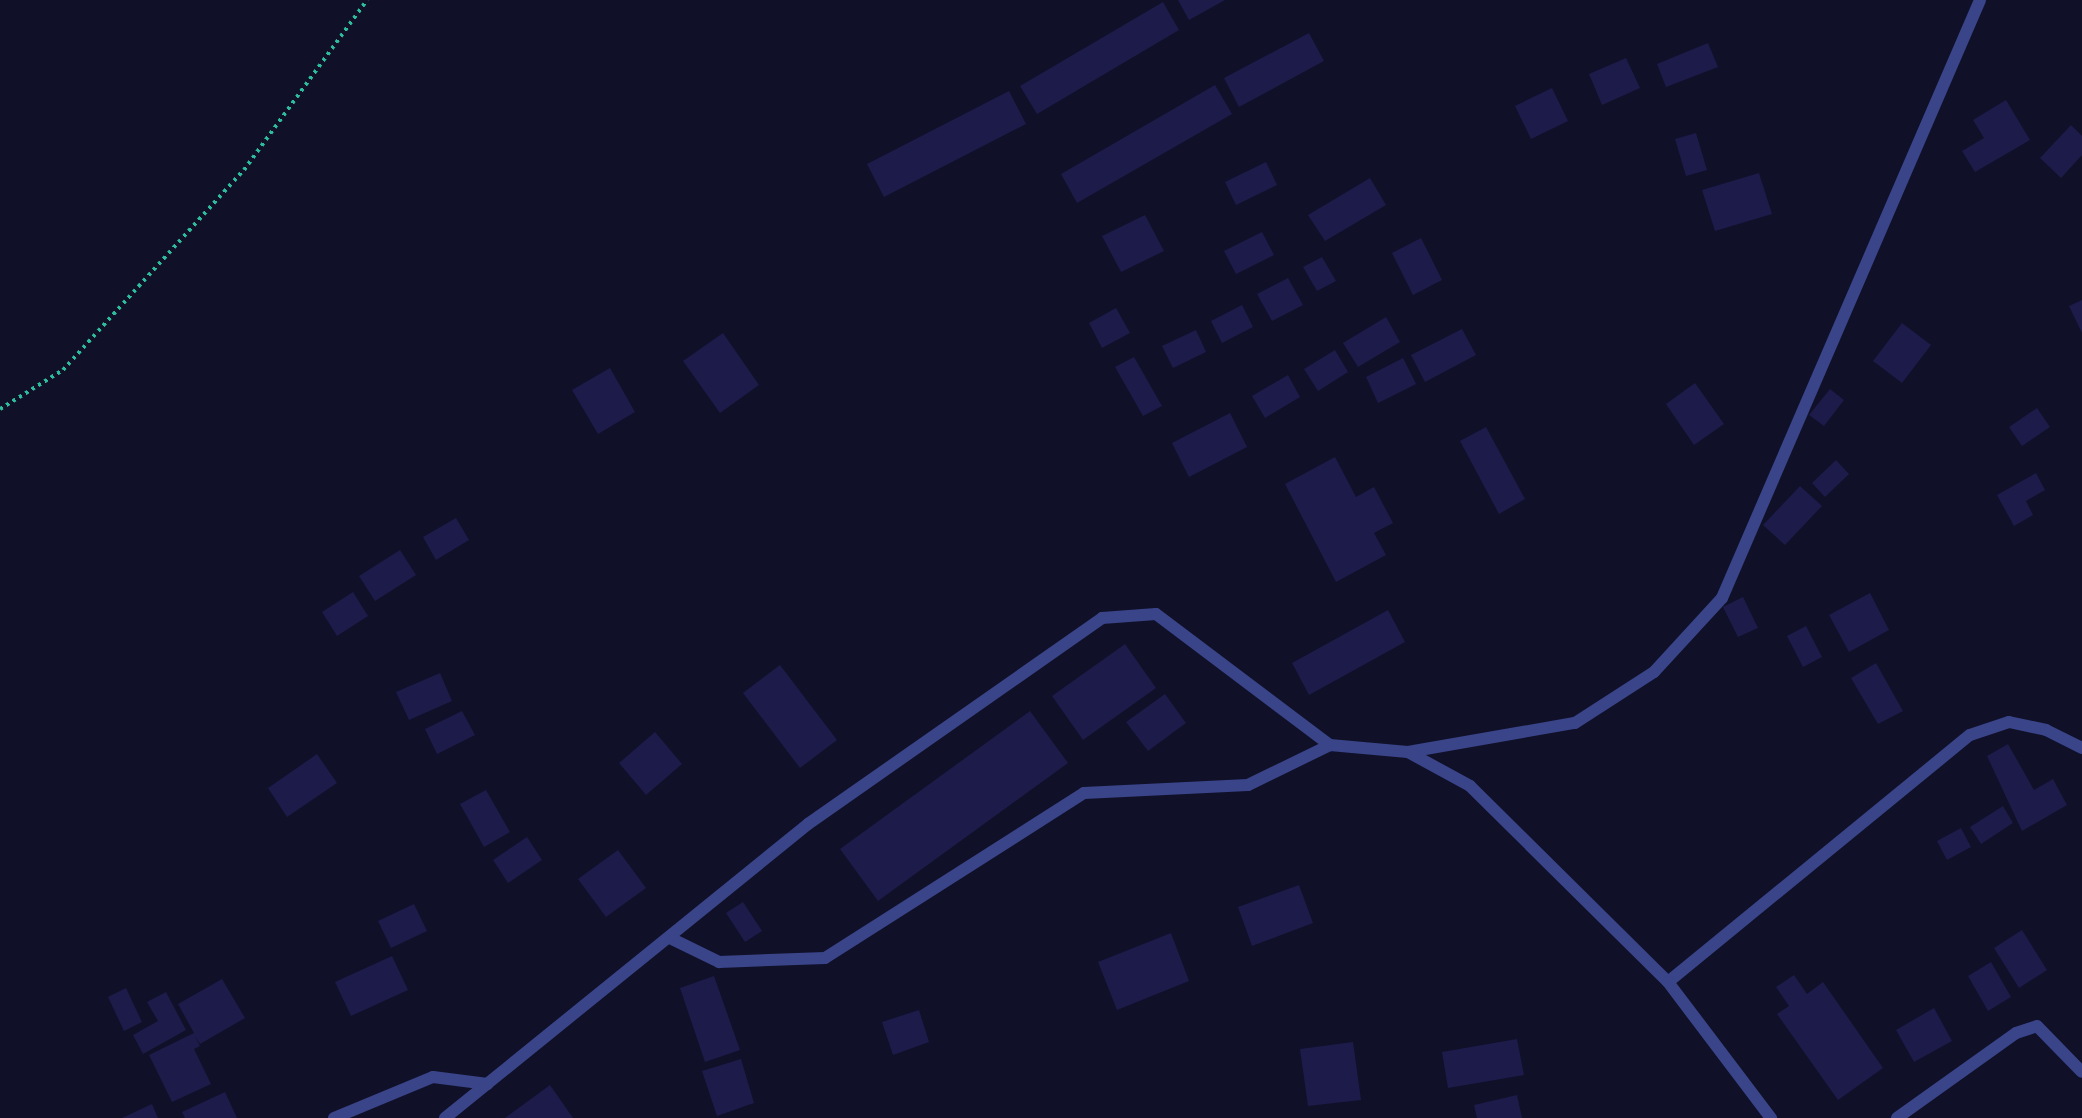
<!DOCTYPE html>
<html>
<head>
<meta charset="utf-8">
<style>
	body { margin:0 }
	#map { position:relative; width:2082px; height:1118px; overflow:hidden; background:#101029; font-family:Mulish,sans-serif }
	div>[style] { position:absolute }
	.building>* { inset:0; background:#1d1b4a }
	.path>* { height:4px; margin-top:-2px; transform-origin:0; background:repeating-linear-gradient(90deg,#2dbd9d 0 3px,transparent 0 7.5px) }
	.street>* { height:12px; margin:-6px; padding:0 6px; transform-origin:6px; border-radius:6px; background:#3a4489 }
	span { translate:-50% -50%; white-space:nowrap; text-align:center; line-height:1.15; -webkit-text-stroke:6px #101029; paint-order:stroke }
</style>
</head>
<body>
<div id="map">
	<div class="building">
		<div style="clip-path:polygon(1178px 0,1225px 0,1189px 20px)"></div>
		<div style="clip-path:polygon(1163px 2px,1179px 30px,1037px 114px,1020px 86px)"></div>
		<div style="clip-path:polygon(1309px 33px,1324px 61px,1239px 107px,1224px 78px)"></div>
		<div style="clip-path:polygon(1708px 43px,1718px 67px,1666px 87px,1657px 64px)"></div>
		<div style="clip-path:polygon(1626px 58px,1640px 88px,1602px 105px,1589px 74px)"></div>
		<div style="clip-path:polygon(1215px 85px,1232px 114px,1077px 203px,1061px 174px)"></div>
		<div style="clip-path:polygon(1552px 88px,1568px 121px,1531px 139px,1515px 106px)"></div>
		<div style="clip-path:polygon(1009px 91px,1026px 124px,884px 197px,867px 164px)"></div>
		<div style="clip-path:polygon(2006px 100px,2030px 140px,1975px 172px,1962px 151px,1984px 138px,1973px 120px)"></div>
		<div style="clip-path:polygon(2071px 125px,2082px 136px,2082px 155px,2061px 178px,2040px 158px)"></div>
		<div style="clip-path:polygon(1696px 133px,1707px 170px,1686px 176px,1675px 139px)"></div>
		<div style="clip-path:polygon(1266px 162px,1277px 185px,1236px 205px,1225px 182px)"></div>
		<div style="clip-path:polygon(1759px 173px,1772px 214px,1715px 231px,1702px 190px)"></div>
		<div style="clip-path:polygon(1370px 178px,1386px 205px,1325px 241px,1308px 215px)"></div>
		<div style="clip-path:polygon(1145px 215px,1164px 251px,1121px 272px,1102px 236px)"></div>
		<div style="clip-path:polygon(1262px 232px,1274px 255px,1236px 274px,1224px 251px)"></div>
		<div style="clip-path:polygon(1421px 238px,1442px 280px,1413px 295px,1392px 253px)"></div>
		<div style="clip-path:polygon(1322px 257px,1336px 281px,1317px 291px,1303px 267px)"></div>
		<div style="clip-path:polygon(1288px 278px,1303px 305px,1272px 321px,1257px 294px)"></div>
		<div style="clip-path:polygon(2082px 300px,2082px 333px,2069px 306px)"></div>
		<div style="clip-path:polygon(1242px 305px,1253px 327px,1222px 343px,1211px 321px)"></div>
		<div style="clip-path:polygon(1116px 308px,1130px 333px,1102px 348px,1089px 323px)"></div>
		<div style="clip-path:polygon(1386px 317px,1400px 342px,1358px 367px,1343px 343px)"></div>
		<div style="clip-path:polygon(1902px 323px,1931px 345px,1902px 383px,1873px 361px)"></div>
		<div style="clip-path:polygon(1462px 329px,1476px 355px,1425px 382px,1411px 355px)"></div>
		<div style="clip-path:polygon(1196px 330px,1206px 352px,1173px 368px,1162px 346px)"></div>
		<div style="clip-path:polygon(723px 333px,759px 385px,720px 413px,683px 361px)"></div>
		<div style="clip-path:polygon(1335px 350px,1348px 372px,1318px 391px,1304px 369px)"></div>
		<div style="clip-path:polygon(1134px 357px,1162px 406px,1143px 416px,1115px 367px)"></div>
		<div style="clip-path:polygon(1403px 358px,1416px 384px,1378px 403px,1366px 377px)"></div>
		<div style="clip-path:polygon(610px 368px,635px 412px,598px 434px,572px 390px)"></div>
		<div style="clip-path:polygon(1288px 375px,1300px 397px,1265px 418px,1252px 396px)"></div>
		<div style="clip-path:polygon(1695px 383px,1724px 424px,1694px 445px,1666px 404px)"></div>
		<div style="clip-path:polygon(1830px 389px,1844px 400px,1824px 426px,1809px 415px)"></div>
		<div style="clip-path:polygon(2037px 408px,2050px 427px,2022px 446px,2009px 427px)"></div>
		<div style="clip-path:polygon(1230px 413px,1247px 447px,1189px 477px,1172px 443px)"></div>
		<div style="clip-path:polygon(1486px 427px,1525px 499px,1499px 514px,1460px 441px)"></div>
		<div style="clip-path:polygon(1335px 457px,1356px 497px,1374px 487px,1393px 523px,1374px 533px,1386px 555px,1336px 582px,1285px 484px)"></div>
		<div style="clip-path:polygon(1836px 460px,1849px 474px,1825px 497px,1812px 483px)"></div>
		<div style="clip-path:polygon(2036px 473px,2045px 490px,2026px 501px,2033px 515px,2014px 526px,1997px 495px)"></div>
		<div style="clip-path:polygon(1800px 486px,1822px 506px,1785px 545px,1763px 525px)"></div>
		<div style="clip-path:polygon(456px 518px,469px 540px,436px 560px,423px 537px)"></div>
		<div style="clip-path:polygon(400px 550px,416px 575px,375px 601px,359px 576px)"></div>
		<div style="clip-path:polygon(353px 592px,368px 616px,337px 636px,322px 612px)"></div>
		<div style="clip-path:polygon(1870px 593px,1889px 630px,1849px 652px,1829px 615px)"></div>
		<div style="clip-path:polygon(1743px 597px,1758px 628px,1738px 637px,1723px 607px)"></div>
		<div style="clip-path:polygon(1388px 610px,1405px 642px,1309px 695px,1292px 663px)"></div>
		<div style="clip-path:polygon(1806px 626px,1822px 657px,1803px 667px,1787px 636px)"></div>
		<div style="clip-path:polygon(1125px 644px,1156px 688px,1083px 740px,1052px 696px)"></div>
		<div style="clip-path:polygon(1876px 663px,1903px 711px,1878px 724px,1851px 678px)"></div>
		<div style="clip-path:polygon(780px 665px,837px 740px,800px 768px,743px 693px)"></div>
		<div style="clip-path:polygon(440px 673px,452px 701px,409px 720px,396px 692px)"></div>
		<div style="clip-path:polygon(1165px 694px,1186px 723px,1148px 751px,1126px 722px)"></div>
		<div style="clip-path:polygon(462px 711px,475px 735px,437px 754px,425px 729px)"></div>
		<div style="clip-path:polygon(1030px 711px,1068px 763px,878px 901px,840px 849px)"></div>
		<div style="clip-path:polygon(655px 732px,682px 764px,646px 795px,619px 763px)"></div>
		<div style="clip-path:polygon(2008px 744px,2034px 790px,2053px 779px,2067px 805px,2022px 831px,1987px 756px)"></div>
		<div style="clip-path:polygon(317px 754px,337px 783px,287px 817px,268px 788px)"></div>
		<div style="clip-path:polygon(486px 790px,510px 832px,484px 847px,460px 804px)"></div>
		<div style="clip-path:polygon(2003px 806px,2013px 823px,1981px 844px,1970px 827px)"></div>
		<div style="clip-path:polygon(1961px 828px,1971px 847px,1947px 860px,1937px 841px)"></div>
		<div style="clip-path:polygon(527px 837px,542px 860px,508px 883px,493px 860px)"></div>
		<div style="clip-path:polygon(618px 850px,646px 888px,606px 917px,578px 879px)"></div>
		<div style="clip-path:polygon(1299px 885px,1313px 923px,1252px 946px,1238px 907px)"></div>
		<div style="clip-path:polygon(743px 902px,762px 931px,745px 942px,726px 913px)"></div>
		<div style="clip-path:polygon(414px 904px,427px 931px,391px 948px,378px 921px)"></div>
		<div style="clip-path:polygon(2022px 930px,2047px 970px,2019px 988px,1994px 948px)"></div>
		<div style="clip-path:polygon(1171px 933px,1189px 981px,1117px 1010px,1098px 962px)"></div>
		<div style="clip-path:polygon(392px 956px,408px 990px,351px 1016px,335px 982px)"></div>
		<div style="clip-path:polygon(1991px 962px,2011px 997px,1988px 1011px,1968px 976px)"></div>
		<div style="clip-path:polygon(1794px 975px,1807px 994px,1823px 982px,1883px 1068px,1838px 1100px,1777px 1014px,1789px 1006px,1776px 987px)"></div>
		<div style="clip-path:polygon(714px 976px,740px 1050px,705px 1062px,680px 988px)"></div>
		<div style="clip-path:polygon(222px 979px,245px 1018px,200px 1044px,195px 1036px,200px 1046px,194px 1049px,211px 1084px,172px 1102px,149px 1055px,194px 1033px,178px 1004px)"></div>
		<div style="clip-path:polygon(126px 988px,142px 1022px,124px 1031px,108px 997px)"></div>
		<div style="clip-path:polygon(166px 992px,186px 1030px,143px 1054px,133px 1035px,158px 1021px,147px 1002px)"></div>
		<div style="clip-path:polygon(1934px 1008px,1952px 1041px,1914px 1062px,1896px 1030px)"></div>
		<div style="clip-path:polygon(919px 1010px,929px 1042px,893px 1055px,882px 1022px)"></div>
		<div style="clip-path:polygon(1517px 1039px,1524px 1075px,1448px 1088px,1442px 1052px)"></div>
		<div style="clip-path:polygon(1353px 1042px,1361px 1100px,1308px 1106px,1300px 1049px)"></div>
		<div style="clip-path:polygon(741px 1059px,754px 1103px,717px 1116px,702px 1071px)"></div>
		<div style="clip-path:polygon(550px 1085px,573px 1118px,505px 1118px)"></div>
		<div style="clip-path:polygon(225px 1092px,237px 1118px,185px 1118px,182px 1112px)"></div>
		<div style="clip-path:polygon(1517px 1095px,1522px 1118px,1477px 1118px,1474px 1105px)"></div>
		<div style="clip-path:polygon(152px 1104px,158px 1118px,122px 1118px)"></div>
	</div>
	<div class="path">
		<div style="left:0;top:409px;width:74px;rotate:-31.8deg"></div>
		<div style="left:63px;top:370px;width:270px;rotate:-47.9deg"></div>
		<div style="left:244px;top:170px;width:210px;rotate:-54.1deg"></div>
	</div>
	<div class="street">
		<div style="left:1408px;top:752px;width:169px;rotate:-9.9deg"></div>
		<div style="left:1575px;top:723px;width:94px;rotate:-32.8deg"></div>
		<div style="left:1654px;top:672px;width:100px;rotate:-47.4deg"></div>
		<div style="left:1722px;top:598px;width:651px;rotate:-66.66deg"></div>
		<div style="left:670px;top:938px;width:55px;rotate:26.1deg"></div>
		<div style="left:719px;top:962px;width:106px;rotate:-2.2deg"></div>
		<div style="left:825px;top:958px;width:307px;rotate:-32.5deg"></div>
		<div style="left:1084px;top:793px;width:164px;rotate:-2.8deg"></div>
		<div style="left:1248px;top:785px;width:91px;rotate:-26deg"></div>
		<div style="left:1668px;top:982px;width:390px;rotate:-39.3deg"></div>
		<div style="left:1970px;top:735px;width:41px;rotate:-18.4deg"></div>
		<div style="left:2009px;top:722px;width:38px;rotate:12deg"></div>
		<div style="left:2046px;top:730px;width:40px;rotate:26.6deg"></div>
		<div style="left:334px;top:1118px;width:107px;rotate:-22.5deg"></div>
		<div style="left:433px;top:1077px;width:55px;rotate:7.3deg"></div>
		<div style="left:445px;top:1118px;width:467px;rotate:-39deg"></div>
		<div style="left:808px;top:824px;width:359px;rotate:-35deg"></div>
		<div style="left:1102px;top:618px;width:54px;rotate:-4.2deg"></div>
		<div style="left:1156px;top:614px;width:218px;rotate:37deg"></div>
		<div style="left:1330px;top:745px;width:78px;rotate:5.1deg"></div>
		<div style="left:1408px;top:752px;width:71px;rotate:28.7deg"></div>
		<div style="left:1470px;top:786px;width:279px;rotate:44.7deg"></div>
		<div style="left:1668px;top:982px;width:171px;rotate:52.9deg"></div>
		<div style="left:1897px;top:1118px;width:146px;rotate:-35.5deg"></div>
		<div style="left:2016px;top:1033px;width:22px;rotate:-18deg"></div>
		<div style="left:2037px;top:1026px;width:64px;rotate:45.6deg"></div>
	</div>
</div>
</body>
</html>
